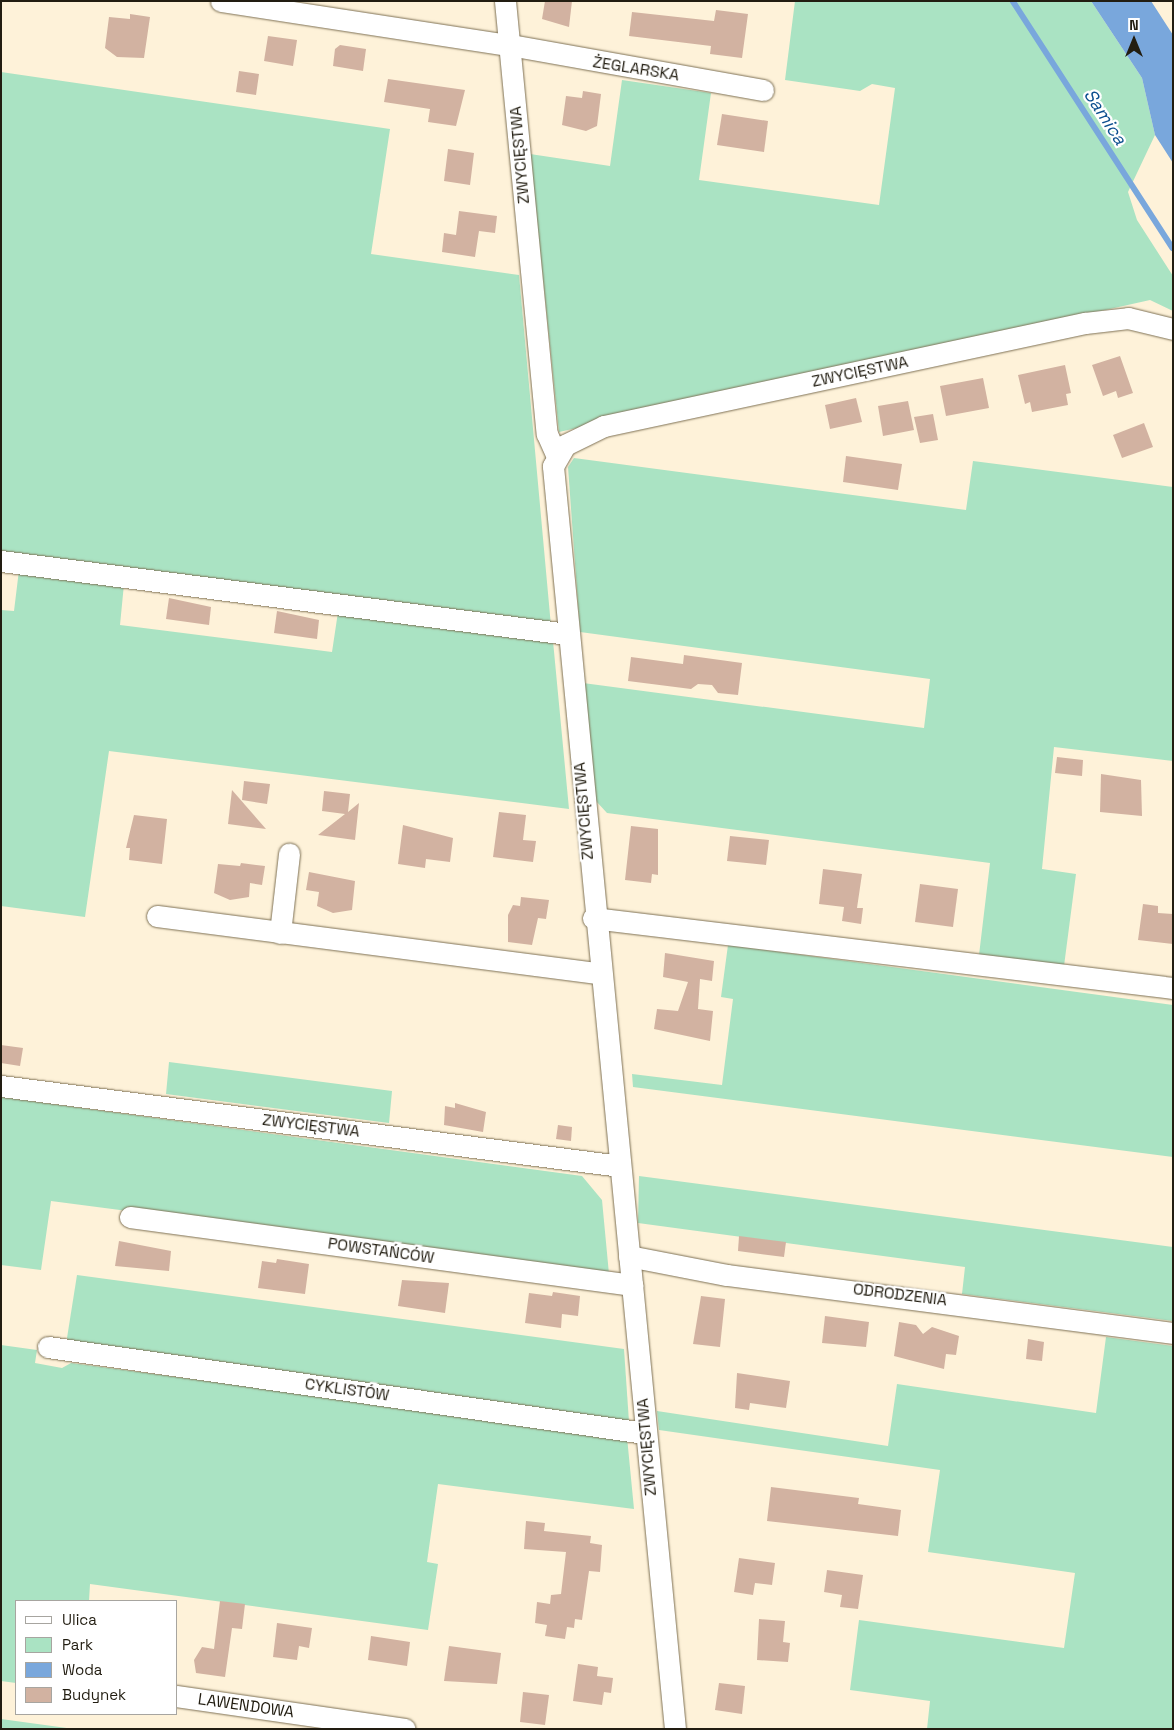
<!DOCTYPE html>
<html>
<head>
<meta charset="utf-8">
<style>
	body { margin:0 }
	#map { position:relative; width:1174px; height:1730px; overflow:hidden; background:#fef2d9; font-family:"Space Grotesk",sans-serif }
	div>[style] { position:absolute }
	.green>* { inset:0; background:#aae3c3 }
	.water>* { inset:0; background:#79a7dc }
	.stream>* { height:5.5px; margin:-2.75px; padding:0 2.75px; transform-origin:2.75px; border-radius:2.75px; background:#79a7dc }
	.building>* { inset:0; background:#d2b2a1 }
	.roads { filter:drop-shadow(0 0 1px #7e7155) drop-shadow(0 0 1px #7e7155) }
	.minor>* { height:21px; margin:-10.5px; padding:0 10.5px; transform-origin:10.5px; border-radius:10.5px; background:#fff }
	span { translate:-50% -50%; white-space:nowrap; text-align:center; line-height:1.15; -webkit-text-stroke:4.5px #fff; paint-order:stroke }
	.street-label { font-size:16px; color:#221d11 }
	.water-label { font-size:18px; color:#0b4e8e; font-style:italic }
	.frame { position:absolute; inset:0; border:2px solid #221d11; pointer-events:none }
	.legend { position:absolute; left:15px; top:1600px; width:162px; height:115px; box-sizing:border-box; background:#fff; border:1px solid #a7a5a0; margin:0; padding:6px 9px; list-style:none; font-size:15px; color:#221d11 }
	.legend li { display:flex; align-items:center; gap:10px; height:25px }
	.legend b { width:25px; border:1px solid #a7a5a0 }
	.north { position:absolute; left:1109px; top:15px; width:50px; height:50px; -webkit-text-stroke:4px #fff; paint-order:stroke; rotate:0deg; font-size:14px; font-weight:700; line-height:20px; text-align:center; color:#221d11 }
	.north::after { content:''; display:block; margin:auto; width:18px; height:22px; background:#221d11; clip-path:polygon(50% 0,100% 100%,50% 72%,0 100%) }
</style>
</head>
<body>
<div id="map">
	<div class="green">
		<div style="clip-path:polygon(795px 1px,1091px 1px,1142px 78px,1155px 135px,1128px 192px,1137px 220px,1173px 276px,1173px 311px,1150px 300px,559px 432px,530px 154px,610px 166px,622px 80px,711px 93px,699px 180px,879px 205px,895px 88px,872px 84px,860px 91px,785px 80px)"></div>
		<div style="clip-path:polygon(1px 72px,390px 129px,371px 254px,519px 275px,551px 626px,1px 555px)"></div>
		<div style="clip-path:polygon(574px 458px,966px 510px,973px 461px,1173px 487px,1173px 761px,1054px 747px,1042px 869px,1076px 874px,1064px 966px,979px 955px,990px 863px,607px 813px,596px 801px,583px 683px,924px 728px,930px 679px,580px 632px,568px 467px)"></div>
		<div style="clip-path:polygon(19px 570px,124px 584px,120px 625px,332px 652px,338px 612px,553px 641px,569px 809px,109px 751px,85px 917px,1px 906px,1px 610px,14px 611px)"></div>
		<div style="clip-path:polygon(728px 945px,1173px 1005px,1173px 1157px,633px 1087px,632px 1074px,722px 1085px,733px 999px,721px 997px)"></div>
		<div style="clip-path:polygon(169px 1062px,392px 1091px,389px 1123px,166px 1094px)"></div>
		<div style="clip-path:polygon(1px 1097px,582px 1176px,602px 1200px,609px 1274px,51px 1201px,41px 1270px,1px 1265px)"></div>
		<div style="clip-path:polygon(639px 1176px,1173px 1247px,1173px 1321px,962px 1294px,965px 1267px,638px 1223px)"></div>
		<div style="clip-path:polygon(77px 1275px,624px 1349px,629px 1422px,71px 1345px,67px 1338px)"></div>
		<div style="clip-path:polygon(1106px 1337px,1173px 1346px,1173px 1729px,927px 1729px,930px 1701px,850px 1690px,859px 1620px,1064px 1648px,1075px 1573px,928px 1552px,940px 1470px,659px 1430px,657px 1411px,888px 1446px,897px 1384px,1096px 1413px)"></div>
		<div style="clip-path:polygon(1px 1345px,37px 1350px,35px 1363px,62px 1368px,71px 1363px,627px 1437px,634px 1509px,438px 1484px,427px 1562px,438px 1564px,428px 1630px,90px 1584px,89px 1601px,16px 1601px,16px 1683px,1px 1681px)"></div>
		<div style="clip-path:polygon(1px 1719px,74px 1729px,1px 1729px)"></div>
	</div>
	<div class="water">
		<div style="clip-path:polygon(1091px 1px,1151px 1px,1173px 35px,1173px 163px,1155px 135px,1142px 78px)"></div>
	</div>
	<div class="stream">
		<div style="left:1013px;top:1px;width:294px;rotate:57.1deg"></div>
	</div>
	<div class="building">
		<div style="clip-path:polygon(545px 1px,572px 1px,569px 27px,542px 19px)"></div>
		<div style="clip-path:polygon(716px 10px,748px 14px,742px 58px,710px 54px,711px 46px,629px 36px,632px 12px,714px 21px)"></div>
		<div style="clip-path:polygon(130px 14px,150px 17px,144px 58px,117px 57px,105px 48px,109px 17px,130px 19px)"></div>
		<div style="clip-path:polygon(268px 36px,297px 40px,293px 66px,264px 61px)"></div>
		<div style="clip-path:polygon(340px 45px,366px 49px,363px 71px,333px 66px,335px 49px)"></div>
		<div style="clip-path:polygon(239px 71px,259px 74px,256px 95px,236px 92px)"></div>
		<div style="clip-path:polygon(388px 79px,465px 90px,456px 126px,428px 122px,430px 109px,384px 102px)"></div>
		<div style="clip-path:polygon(583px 91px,601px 94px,597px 126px,586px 131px,562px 125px,566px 96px,582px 98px)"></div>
		<div style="clip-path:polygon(722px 114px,768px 121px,764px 152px,717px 145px)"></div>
		<div style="clip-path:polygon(448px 149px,474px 153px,470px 185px,444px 181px)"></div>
		<div style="clip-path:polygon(459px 211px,497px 216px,495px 233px,479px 231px,475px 257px,442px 252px,444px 233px,456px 235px)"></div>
		<div style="clip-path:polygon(1120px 356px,1133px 393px,1118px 398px,1116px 391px,1103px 396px,1092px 365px)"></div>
		<div style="clip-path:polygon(1065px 365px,1071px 393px,1066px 394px,1068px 405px,1032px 412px,1030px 402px,1025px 404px,1018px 375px)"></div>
		<div style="clip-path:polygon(983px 378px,989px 408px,946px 416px,940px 386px)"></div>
		<div style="clip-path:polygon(856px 398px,862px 422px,830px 429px,825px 405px)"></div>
		<div style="clip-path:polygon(908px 401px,914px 430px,883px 436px,878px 406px)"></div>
		<div style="clip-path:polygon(933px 414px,938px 440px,920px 443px,914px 417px)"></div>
		<div style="clip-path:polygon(1144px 423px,1153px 447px,1122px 458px,1113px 435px)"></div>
		<div style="clip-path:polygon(846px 456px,902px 464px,898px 490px,843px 482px)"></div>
		<div style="clip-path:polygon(169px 598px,211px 607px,209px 625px,166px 619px)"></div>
		<div style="clip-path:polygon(277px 611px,319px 620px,317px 639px,274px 633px)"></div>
		<div style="clip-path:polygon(684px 655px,742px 663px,738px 695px,718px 693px,712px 685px,698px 684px,691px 689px,628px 681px,631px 657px,683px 664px)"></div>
		<div style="clip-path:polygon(1057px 757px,1083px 760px,1082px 776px,1055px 773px)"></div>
		<div style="clip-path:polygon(1101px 774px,1141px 780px,1142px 816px,1100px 812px)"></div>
		<div style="clip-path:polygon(244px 781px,270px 784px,267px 804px,242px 800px)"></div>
		<div style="clip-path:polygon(232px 790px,266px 829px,228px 824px)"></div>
		<div style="clip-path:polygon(324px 791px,350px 794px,348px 812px,359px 803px,355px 840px,318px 835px,345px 814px,322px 811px)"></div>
		<div style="clip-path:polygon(499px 812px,526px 815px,523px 840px,536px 841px,533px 862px,493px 857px)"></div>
		<div style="clip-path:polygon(134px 815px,167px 819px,162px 864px,129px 860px,130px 848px,126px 848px)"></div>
		<div style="clip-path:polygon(403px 825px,453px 838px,450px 862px,426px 859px,425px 868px,398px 864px)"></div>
		<div style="clip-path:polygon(631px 826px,658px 829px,658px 875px,652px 874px,651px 883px,625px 880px)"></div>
		<div style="clip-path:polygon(730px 836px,769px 840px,766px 865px,727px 861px)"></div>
		<div style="clip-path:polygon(241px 863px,265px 866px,262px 885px,250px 883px,249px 897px,230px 900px,214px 893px,218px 864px,240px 866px)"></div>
		<div style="clip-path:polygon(823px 869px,862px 874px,857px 908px,863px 908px,861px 924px,842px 921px,844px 907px,819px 904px)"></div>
		<div style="clip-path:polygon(309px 872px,355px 881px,352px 910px,333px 913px,317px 906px,319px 892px,306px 890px)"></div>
		<div style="clip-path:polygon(920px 884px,958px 889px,953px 927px,915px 922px)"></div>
		<div style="clip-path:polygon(521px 897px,549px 900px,546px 919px,538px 918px,532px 945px,508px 942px,508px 915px,513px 905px,520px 906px)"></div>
		<div style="clip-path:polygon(1143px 904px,1158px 906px,1158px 913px,1173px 914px,1173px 944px,1138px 940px)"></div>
		<div style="clip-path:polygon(665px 953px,714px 961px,712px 981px,700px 979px,698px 1009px,713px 1011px,710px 1041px,654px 1029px,657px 1009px,678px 1011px,688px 982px,663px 977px)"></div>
		<div style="clip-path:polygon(1px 1045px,23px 1048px,20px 1066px,1px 1063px)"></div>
		<div style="clip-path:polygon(455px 1103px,486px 1112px,483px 1132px,444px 1125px,445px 1106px,455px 1108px)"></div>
		<div style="clip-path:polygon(558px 1125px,572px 1127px,571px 1141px,556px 1139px)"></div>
		<div style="clip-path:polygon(739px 1236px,786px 1242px,784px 1257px,738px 1251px)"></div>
		<div style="clip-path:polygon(119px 1241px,171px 1251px,169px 1271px,115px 1266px)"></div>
		<div style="clip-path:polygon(277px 1259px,309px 1264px,305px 1294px,258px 1288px,262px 1261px,276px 1263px)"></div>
		<div style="clip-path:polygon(402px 1280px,449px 1283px,445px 1313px,398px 1306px)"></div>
		<div style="clip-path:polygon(553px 1292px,580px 1296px,578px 1316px,562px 1314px,561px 1328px,525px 1323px,529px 1293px,552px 1296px)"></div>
		<div style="clip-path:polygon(701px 1296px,725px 1299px,720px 1347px,693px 1344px)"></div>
		<div style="clip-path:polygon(825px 1316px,869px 1322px,866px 1347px,822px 1343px)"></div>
		<div style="clip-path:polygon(899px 1322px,916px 1325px,923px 1334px,932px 1327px,959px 1336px,956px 1355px,946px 1354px,944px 1369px,894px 1356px)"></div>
		<div style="clip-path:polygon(1028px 1339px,1044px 1342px,1042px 1361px,1026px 1359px)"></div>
		<div style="clip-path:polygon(737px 1373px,790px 1381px,786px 1408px,750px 1403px,749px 1410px,735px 1408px)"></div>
		<div style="clip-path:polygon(771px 1487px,859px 1498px,858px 1504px,901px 1510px,898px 1536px,767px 1521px)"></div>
		<div style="clip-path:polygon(526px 1521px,545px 1523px,544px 1531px,591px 1536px,590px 1543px,602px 1545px,600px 1572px,589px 1571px,582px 1620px,575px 1619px,574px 1628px,567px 1627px,565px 1639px,545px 1636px,547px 1625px,535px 1623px,537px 1602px,550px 1604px,551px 1595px,561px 1594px,566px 1552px,524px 1549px)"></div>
		<div style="clip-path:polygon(739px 1558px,775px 1563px,772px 1585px,755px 1583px,753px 1595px,734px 1592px)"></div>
		<div style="clip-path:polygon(827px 1570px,863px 1575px,858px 1609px,840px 1607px,842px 1595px,824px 1592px)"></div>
		<div style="clip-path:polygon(220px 1601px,245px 1604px,242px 1629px,232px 1628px,225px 1677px,196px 1673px,194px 1660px,202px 1647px,214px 1649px)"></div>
		<div style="clip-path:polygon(759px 1619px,785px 1621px,783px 1642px,790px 1643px,788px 1662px,757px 1660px)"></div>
		<div style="clip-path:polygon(277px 1623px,312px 1628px,309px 1648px,299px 1646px,297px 1660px,273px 1657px)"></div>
		<div style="clip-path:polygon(371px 1636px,410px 1642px,407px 1666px,368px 1660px)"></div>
		<div style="clip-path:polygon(449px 1646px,501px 1653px,497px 1684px,444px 1681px)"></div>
		<div style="clip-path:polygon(578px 1664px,598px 1667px,597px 1676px,613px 1678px,611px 1693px,604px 1692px,602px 1705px,573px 1701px)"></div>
		<div style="clip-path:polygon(719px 1683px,745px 1686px,742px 1714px,715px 1710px)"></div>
		<div style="clip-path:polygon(523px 1692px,549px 1695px,545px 1725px,520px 1722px)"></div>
	</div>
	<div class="roads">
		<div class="minor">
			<div style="left:221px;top:1px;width:292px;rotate:8.7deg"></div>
			<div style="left:510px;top:45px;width:257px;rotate:10.1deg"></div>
			<div style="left:505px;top:1px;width:435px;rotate:84.5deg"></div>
			<div style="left:547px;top:434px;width:24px;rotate:66deg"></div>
			<div style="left:1px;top:561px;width:572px;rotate:7.34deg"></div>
			<div style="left:157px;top:916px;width:448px;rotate:7.4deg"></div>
			<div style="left:593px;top:918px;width:584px;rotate:6.88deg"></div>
			<div style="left:280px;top:933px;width:80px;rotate:-83.5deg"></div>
			<div style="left:1px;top:1086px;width:624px;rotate:7.36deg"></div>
			<div style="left:130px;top:1217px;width:507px;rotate:7.71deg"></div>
			<div style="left:629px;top:1256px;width:100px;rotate:11deg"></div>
			<div style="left:727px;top:1275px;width:450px;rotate:7.4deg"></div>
			<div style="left:48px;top:1347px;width:603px;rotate:8.2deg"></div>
			<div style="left:176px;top:1696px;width:231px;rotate:8.2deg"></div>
			<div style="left:675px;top:1729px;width:1269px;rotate:-95.52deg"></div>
			<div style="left:553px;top:466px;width:24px;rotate:-60deg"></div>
			<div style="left:565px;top:445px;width:43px;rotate:-26deg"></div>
			<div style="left:604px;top:426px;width:492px;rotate:-12.1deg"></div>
			<div style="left:1085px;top:323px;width:43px;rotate:-6.6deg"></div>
			<div style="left:1128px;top:318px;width:46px;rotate:13.7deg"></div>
		</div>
	</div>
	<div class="street-label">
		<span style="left:636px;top:69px;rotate:9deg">ŻEGLARSKA</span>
		<span style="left:520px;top:155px;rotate:-95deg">ZWYCIĘSTWA</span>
		<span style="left:860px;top:372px;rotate:-12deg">ZWYCIĘSTWA</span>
		<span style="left:584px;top:811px;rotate:-95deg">ZWYCIĘSTWA</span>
		<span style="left:311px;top:1126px;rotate:7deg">ZWYCIĘSTWA</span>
		<span style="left:381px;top:1251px;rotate:8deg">POWSTAŃCÓW</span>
		<span style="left:900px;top:1295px;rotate:7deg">ODRODZENIA</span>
		<span style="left:347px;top:1390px;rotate:8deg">CYKLISTÓW</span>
		<span style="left:647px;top:1447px;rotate:-95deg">ZWYCIĘSTWA</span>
		<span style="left:246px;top:1706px;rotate:8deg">LAWENDOWA</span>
	</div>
	<div class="water-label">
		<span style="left:1105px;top:117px;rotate:57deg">Samica</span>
	</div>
	<div class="frame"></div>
	<ul class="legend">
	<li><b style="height:6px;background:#fff"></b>Ulica</li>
	<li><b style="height:14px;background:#aae3c3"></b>Park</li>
	<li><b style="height:14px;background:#79a7dc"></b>Woda</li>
	<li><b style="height:14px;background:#d2b2a1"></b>Budynek</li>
	</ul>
	<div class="north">N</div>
</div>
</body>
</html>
